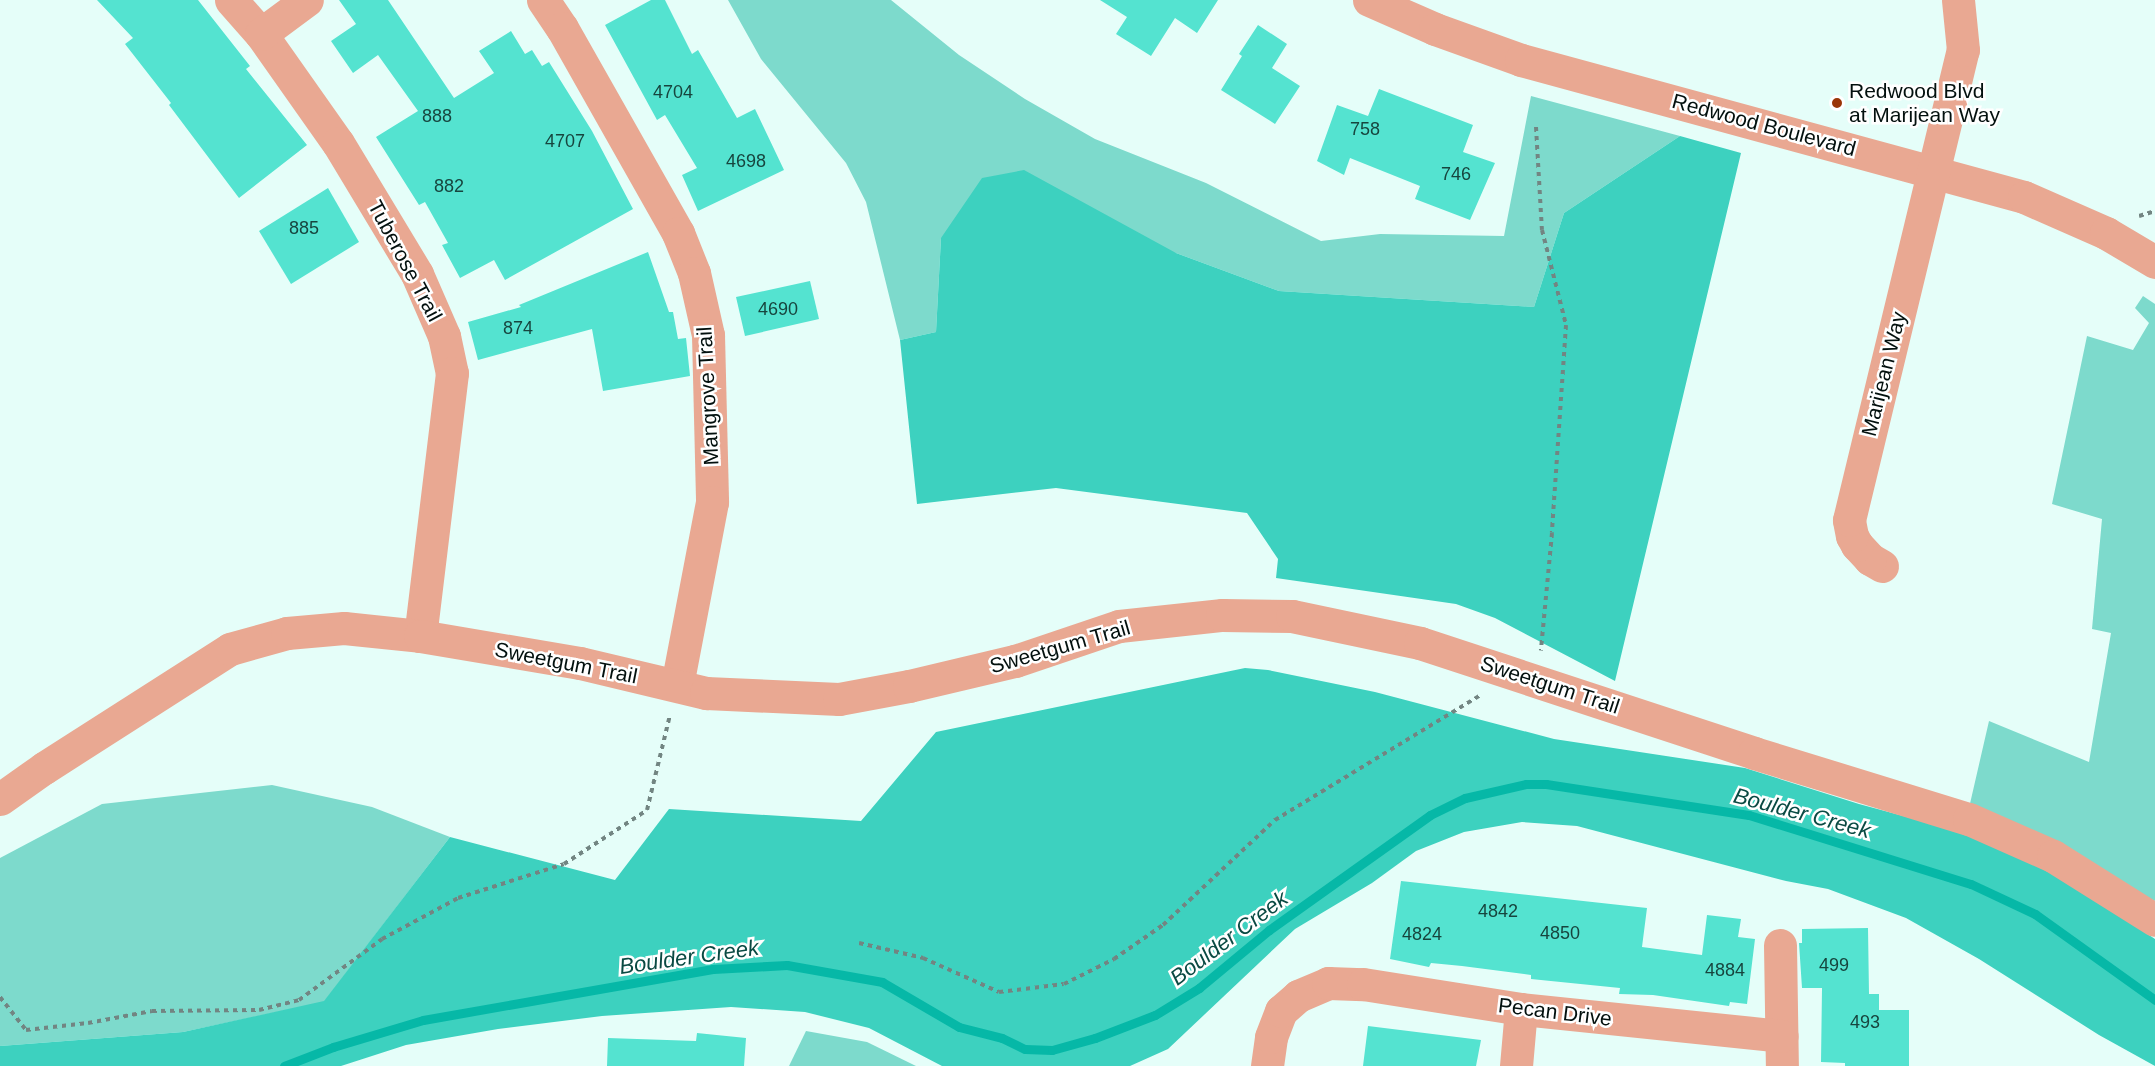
<!DOCTYPE html>
<html>
<head>
<meta charset="utf-8">
<style>
	body { margin:0 }
	#map { position:relative; width:2155px; height:1066px; overflow:hidden; background:#e5fef9; font-family:Helvetica,sans-serif }
	div>[style] { position:absolute }
	.green>* { inset:0; background:#7ddacc }
	.forest>* { inset:0; background:#3dd1bf }
	.stream>* { height:9px; margin:-4.5px; padding:0 4.5px; transform-origin:4.5px; border-radius:4.5px; background:#06b8a7 }
	.building>* { inset:0; background:#54e3d0 }
	.path>* { height:4px; margin-top:-2px; transform-origin:0; background:repeating-linear-gradient(90deg,#728582 0 4.5px,transparent 0 9px) }
	.minor>* { height:33px; margin:-16.5px; padding:0 16.5px; transform-origin:16.5px; border-radius:16.5px; background:#e9a892 }
	.dots>* { width:16px; height:16px; translate:-50% -50%; box-sizing:border-box; border:3px solid #fff; border-radius:50% }
	span { translate:-50% -50%; white-space:nowrap; text-align:center; line-height:1.15; -webkit-text-stroke:5px #fff; paint-order:stroke }
	.number-label { font-size:18px; color:#17453e }
	.number-label span { -webkit-text-stroke-width:0 }
	.poi-label { font-size:21px; color:#03100e }
	.left { translate:0 -50%; text-align:left }
	.street-label { font-size:21px; color:#03100e }
	.water-label { font-size:22px; color:#0a4a43; font-style:italic }
</style>
</head>
<body>
<div id="map">
	<div class="green">
		<div style="clip-path:polygon(728px 0,891px 0,959px 55px,1025px 99px,1095px 139px,1206px 183px,1321px 241px,1380px 234px,1504px 236px,1531px 96px,1680px 136px,1564px 213px,1534px 307px,1279px 291px,1176px 253px,941px 238px,936px 332px,900px 340px,866px 202px,846px 163px,761px 59px)"></div>
		<div style="clip-path:polygon(2143px 296px,2155px 304px,2155px 901px,1969px 808px,1989px 721px,2089px 762px,2111px 633px,2092px 629px,2102px 519px,2052px 504px,2087px 336px,2133px 350px,2149px 323px,2135px 308px)"></div>
		<div style="clip-path:polygon(272px 785px,372px 807px,450px 837px,324px 1002px,183px 1032px,0 1046px,0 858px,102px 804px)"></div>
		<div style="clip-path:polygon(806px 1031px,867px 1042px,916px 1066px,789px 1066px)"></div>
	</div>
	<div class="forest">
		<div style="clip-path:polygon(1680px 136px,1741px 153px,1615px 681px,1495px 618px,1456px 604px,1276px 578px,1278px 559px,1247px 513px,1056px 488px,917px 504px,900px 340px,936px 332px,941px 238px,982px 178px,1024px 170px,1176px 253px,1279px 291px,1534px 307px,1564px 213px)"></div>
		<div style="clip-path:polygon(1245px 668px,1268px 670px,1375px 692px,1554px 739px,1745px 768px,1859px 804px,1970px 834px,2043px 865px,2155px 939px,2155px 1066px,2099px 1035px,1979px 959px,1906px 918px,1828px 889px,1786px 881px,1577px 826px,1522px 822px,1464px 832px,1416px 851px,1372px 883px,1295px 929px,1168px 1049px,1130px 1066px,942px 1066px,869px 1028px,805px 1012px,731px 1007px,602px 1016px,498px 1029px,406px 1045px,341px 1066px,0 1066px,0 1046px,183px 1032px,324px 1001px,450px 837px,615px 880px,669px 809px,861px 821px,936px 732px)"></div>
	</div>
	<div class="stream">
		<div style="left:284px;top:1066px;width:53px;rotate:-21.2deg"></div>
		<div style="left:333px;top:1047px;width:94px;rotate:-16.7deg"></div>
		<div style="left:423px;top:1020px;width:294px;rotate:-10deg"></div>
		<div style="left:713px;top:969px;width:74px;rotate:-3.1deg"></div>
		<div style="left:787px;top:965px;width:97px;rotate:10.1deg"></div>
		<div style="left:882px;top:982px;width:89px;rotate:30.3deg"></div>
		<div style="left:959px;top:1027px;width:44px;rotate:14.3deg"></div>
		<div style="left:1002px;top:1038px;width:25px;rotate:26deg"></div>
		<div style="left:1025px;top:1049px;width:27px;rotate:2deg"></div>
		<div style="left:1052px;top:1050px;width:45px;rotate:-15.6deg"></div>
		<div style="left:1095px;top:1038px;width:64px;rotate:-21deg"></div>
		<div style="left:1155px;top:1015px;width:52px;rotate:-31.5deg"></div>
		<div style="left:1199px;top:988px;width:91px;rotate:-39.6deg"></div>
		<div style="left:1269px;top:930px;width:198px;rotate:-35.5deg"></div>
		<div style="left:1430px;top:815px;width:39px;rotate:-26deg"></div>
		<div style="left:1465px;top:798px;width:63px;rotate:-12.9deg"></div>
		<div style="left:1526px;top:784px;width:20px"></div>
		<div style="left:1546px;top:784px;width:205px;rotate:8.7deg"></div>
		<div style="left:1749px;top:815px;width:232px;rotate:17.3deg"></div>
		<div style="left:1971px;top:884px;width:71px;rotate:25.1deg"></div>
		<div style="left:2035px;top:914px;width:148px;rotate:35.6deg"></div>
	</div>
	<div class="building">
		<div style="clip-path:polygon(97px 0,198px 0,250px 66px,246px 69px,307px 145px,239px 198px,169px 105px,171px 103px,125px 44px,133px 38px)"></div>
		<div style="clip-path:polygon(339px 0,388px 0,454px 98px,494px 73px,479px 51px,511px 31px,525px 54px,532px 50px,542px 66px,549px 62px,592px 131px,633px 209px,505px 280px,494px 260px,460px 278px,442px 245px,448px 243px,425px 202px,419px 205px,376px 137px,418px 111px,378px 55px,353px 73px,331px 41px,356px 24px)"></div>
		<div style="clip-path:polygon(651px 0,665px 0,692px 54px,698px 50px,737px 118px,755px 109px,784px 170px,698px 211px,682px 175px,697px 168px,665px 115px,657px 120px,605px 25px)"></div>
		<div style="clip-path:polygon(1100px 0,1218px 0,1197px 33px,1175px 18px,1151px 56px,1116px 34px,1127px 17px)"></div>
		<div style="clip-path:polygon(1258px 25px,1287px 44px,1272px 68px,1300px 86px,1275px 124px,1221px 90px,1242px 56px,1239px 54px)"></div>
		<div style="clip-path:polygon(1379px 89px,1473px 125px,1463px 152px,1495px 163px,1470px 220px,1415px 199px,1420px 186px,1350px 158px,1344px 175px,1317px 161px,1337px 105px,1368px 116px)"></div>
		<div style="clip-path:polygon(328px 188px,359px 242px,291px 284px,259px 231px)"></div>
		<div style="clip-path:polygon(648px 252px,669px 312px,673px 312px,678px 339px,686px 338px,690px 376px,603px 391px,592px 329px,478px 360px,468px 322px,521px 307px,519px 305px)"></div>
		<div style="clip-path:polygon(810px 281px,819px 319px,745px 336px,736px 297px)"></div>
		<div style="clip-path:polygon(1401px 881px,1647px 908px,1642px 947px,1702px 955px,1707px 915px,1741px 919px,1738px 937px,1755px 939px,1747px 1004px,1730px 1002px,1729px 1006px,1653px 995px,1619px 994px,1620px 988px,1531px 979px,1531px 975px,1462px 966px,1431px 963px,1429px 967px,1390px 959px)"></div>
		<div style="clip-path:polygon(1868px 928px,1869px 994px,1879px 994px,1879px 1010px,1909px 1010px,1909px 1066px,1845px 1066px,1845px 1063px,1821px 1062px,1822px 988px,1802px 988px,1799px 943px,1802px 943px,1802px 929px)"></div>
		<div style="clip-path:polygon(1368px 1026px,1481px 1040px,1476px 1066px,1363px 1066px)"></div>
		<div style="clip-path:polygon(697px 1033px,746px 1038px,744px 1066px,607px 1066px,608px 1038px,696px 1041px)"></div>
	</div>
	<div class="path">
		<div style="left:1536px;top:127px;width:103px;rotate:86.7deg"></div>
		<div style="left:1542px;top:230px;width:98px;rotate:75.8deg"></div>
		<div style="left:1566px;top:325px;width:208px;rotate:93.9deg"></div>
		<div style="left:1552px;top:533px;width:118px;rotate:95.4deg"></div>
		<div style="left:2139px;top:216px;width:17px;rotate:-17deg"></div>
		<div style="left:859px;top:943px;width:66px;rotate:13.2deg"></div>
		<div style="left:923px;top:958px;width:83px;rotate:24.1deg"></div>
		<div style="left:999px;top:992px;width:65px;rotate:-7deg"></div>
		<div style="left:1064px;top:984px;width:56px;rotate:-26.6deg"></div>
		<div style="left:1114px;top:959px;width:60px;rotate:-34.8deg"></div>
		<div style="left:1163px;top:925px;width:154px;rotate:-43.2deg"></div>
		<div style="left:1275px;top:820px;width:239px;rotate:-31.3deg"></div>
		<div style="left:0;top:997px;width:42px;rotate:51.8deg"></div>
		<div style="left:26px;top:1030px;width:62px;rotate:-6.4deg"></div>
		<div style="left:88px;top:1023px;width:65px;rotate:-10.6deg"></div>
		<div style="left:152px;top:1011px;width:107px;rotate:-0.5deg"></div>
		<div style="left:259px;top:1010px;width:41px;rotate:-14deg"></div>
		<div style="left:299px;top:1000px;width:103px;rotate:-36.3deg"></div>
		<div style="left:382px;top:939px;width:86px;rotate:-28.3deg"></div>
		<div style="left:458px;top:898px;width:111px;rotate:-17.8deg"></div>
		<div style="left:564px;top:864px;width:99px;rotate:-33deg"></div>
		<div style="left:647px;top:810px;width:98px;rotate:-76.4deg"></div>
	</div>
	<div class="minor">
		<div style="left:231px;top:0;width:45px;rotate:48.6deg"></div>
		<div style="left:261px;top:34px;width:133px;rotate:54.8deg"></div>
		<div style="left:338px;top:143px;width:153px;rotate:58.9deg"></div>
		<div style="left:417px;top:274px;width:68px;rotate:66.5deg"></div>
		<div style="left:444px;top:336px;width:38px;rotate:78deg"></div>
		<div style="left:452px;top:373px;width:265px;rotate:96.9deg"></div>
		<div style="left:543px;top:0;width:34px;rotate:56deg"></div>
		<div style="left:562px;top:28px;width:236px;rotate:60.5deg"></div>
		<div style="left:678px;top:233px;width:43px;rotate:68.2deg"></div>
		<div style="left:694px;top:273px;width:64px;rotate:77.3deg"></div>
		<div style="left:708px;top:335px;width:167px;rotate:88.6deg"></div>
		<div style="left:712px;top:502px;width:186px;rotate:100.8deg"></div>
		<div style="left:1369px;top:0;width:72px;rotate:23.7deg"></div>
		<div style="left:1435px;top:29px;width:91px;rotate:19.8deg"></div>
		<div style="left:1521px;top:60px;width:521px;rotate:15.24deg"></div>
		<div style="left:2024px;top:197px;width:90px;rotate:23.7deg"></div>
		<div style="left:2106px;top:233px;width:57px;rotate:30.6deg"></div>
		<div style="left:261px;top:34px;width:57px;rotate:-36.5deg"></div>
		<div style="left:1882px;top:566px;width:14px;rotate:-150deg"></div>
		<div style="left:1870px;top:559px;width:19px;rotate:-133deg"></div>
		<div style="left:1857px;top:545px;width:10px;rotate:-119deg"></div>
		<div style="left:1852px;top:536px;width:16px;rotate:-101deg"></div>
		<div style="left:1849px;top:520px;width:484px;rotate:-76.4deg"></div>
		<div style="left:1963px;top:50px;width:50px;rotate:-95.7deg"></div>
		<div style="left:0;top:799px;width:54px;rotate:-35.2deg"></div>
		<div style="left:44px;top:768px;width:221px;rotate:-32.6deg"></div>
		<div style="left:230px;top:649px;width:59px;rotate:-15.7deg"></div>
		<div style="left:287px;top:633px;width:57px;rotate:-5deg"></div>
		<div style="left:344px;top:628px;width:76px;rotate:6deg"></div>
		<div style="left:420px;top:636px;width:162px;rotate:9.6deg"></div>
		<div style="left:580px;top:663px;width:130px;rotate:13.4deg"></div>
		<div style="left:706px;top:693px;width:133px;rotate:2.6deg"></div>
		<div style="left:839px;top:699px;width:71px;rotate:-10.5deg"></div>
		<div style="left:909px;top:686px;width:109px;rotate:-13.3deg"></div>
		<div style="left:1015px;top:661px;width:110px;rotate:-18.6deg"></div>
		<div style="left:1119px;top:626px;width:104px;rotate:-6.1deg"></div>
		<div style="left:1222px;top:615px;width:70px;rotate:0.8deg"></div>
		<div style="left:1292px;top:616px;width:131px;rotate:11.9deg"></div>
		<div style="left:1420px;top:643px;width:352px;rotate:18.2deg"></div>
		<div style="left:1754px;top:753px;width:225px;rotate:17.1deg"></div>
		<div style="left:1969px;top:819px;width:92px;rotate:23.8deg"></div>
		<div style="left:2053px;top:856px;width:120px;rotate:32.1deg"></div>
		<div style="left:1780px;top:945px;width:121px;rotate:89.1deg"></div>
		<div style="left:1267px;top:1066px;width:29px;rotate:-82deg"></div>
		<div style="left:1271px;top:1037px;width:28px;rotate:-69deg"></div>
		<div style="left:1281px;top:1011px;width:23px;rotate:-41deg"></div>
		<div style="left:1298px;top:996px;width:33px;rotate:-23deg"></div>
		<div style="left:1328px;top:983px;width:35px;rotate:2deg"></div>
		<div style="left:1363px;top:984px;width:160px;rotate:9deg"></div>
		<div style="left:1521px;top:1009px;width:262px;rotate:5.9deg"></div>
		<div style="left:1516px;top:1066px;width:57px;rotate:-85deg"></div>
	</div>
	<div class="dots">
		<div style="left:1837px;top:103px;background:#9a3507"></div>
	</div>
	<div class="number-label">
		<span style="left:673px;top:92px">4704</span>
		<span style="left:437px;top:116px">888</span>
		<span style="left:1365px;top:129px">758</span>
		<span style="left:565px;top:141px">4707</span>
		<span style="left:746px;top:161px">4698</span>
		<span style="left:1456px;top:174px">746</span>
		<span style="left:449px;top:186px">882</span>
		<span style="left:304px;top:228px">885</span>
		<span style="left:778px;top:309px">4690</span>
		<span style="left:518px;top:328px">874</span>
		<span style="left:1498px;top:911px">4842</span>
		<span style="left:1560px;top:933px">4850</span>
		<span style="left:1422px;top:934px">4824</span>
		<span style="left:1834px;top:965px">499</span>
		<span style="left:1725px;top:970px">4884</span>
		<span style="left:1865px;top:1022px">493</span>
	</div>
	<div class="poi-label">
		<span class="left" style="left:1849px;top:103px">Redwood Blvd<br>at Marijean Way</span>
	</div>
	<div class="street-label">
		<span style="left:1764px;top:125px;rotate:15deg">Redwood Boulevard</span>
		<span style="left:405px;top:261px;rotate:62deg">Tuberose Trail</span>
		<span style="left:1884px;top:374px;rotate:-76deg">Marijean Way</span>
		<span style="left:708px;top:396px;rotate:-93deg">Mangrove Trail</span>
		<span style="left:1060px;top:647px;rotate:-16deg">Sweetgum Trail</span>
		<span style="left:566px;top:663px;rotate:11deg">Sweetgum Trail</span>
		<span style="left:1550px;top:685px;rotate:18deg">Sweetgum Trail</span>
		<span style="left:1555px;top:1012px;rotate:7deg">Pecan Drive</span>
	</div>
	<div class="water-label">
		<span style="left:1802px;top:813px;rotate:15deg">Boulder Creek</span>
		<span style="left:1229px;top:938px;rotate:-37deg">Boulder Creek</span>
		<span style="left:689px;top:957px;rotate:-8deg">Boulder Creek</span>
	</div>
</div>
</body>
</html>
